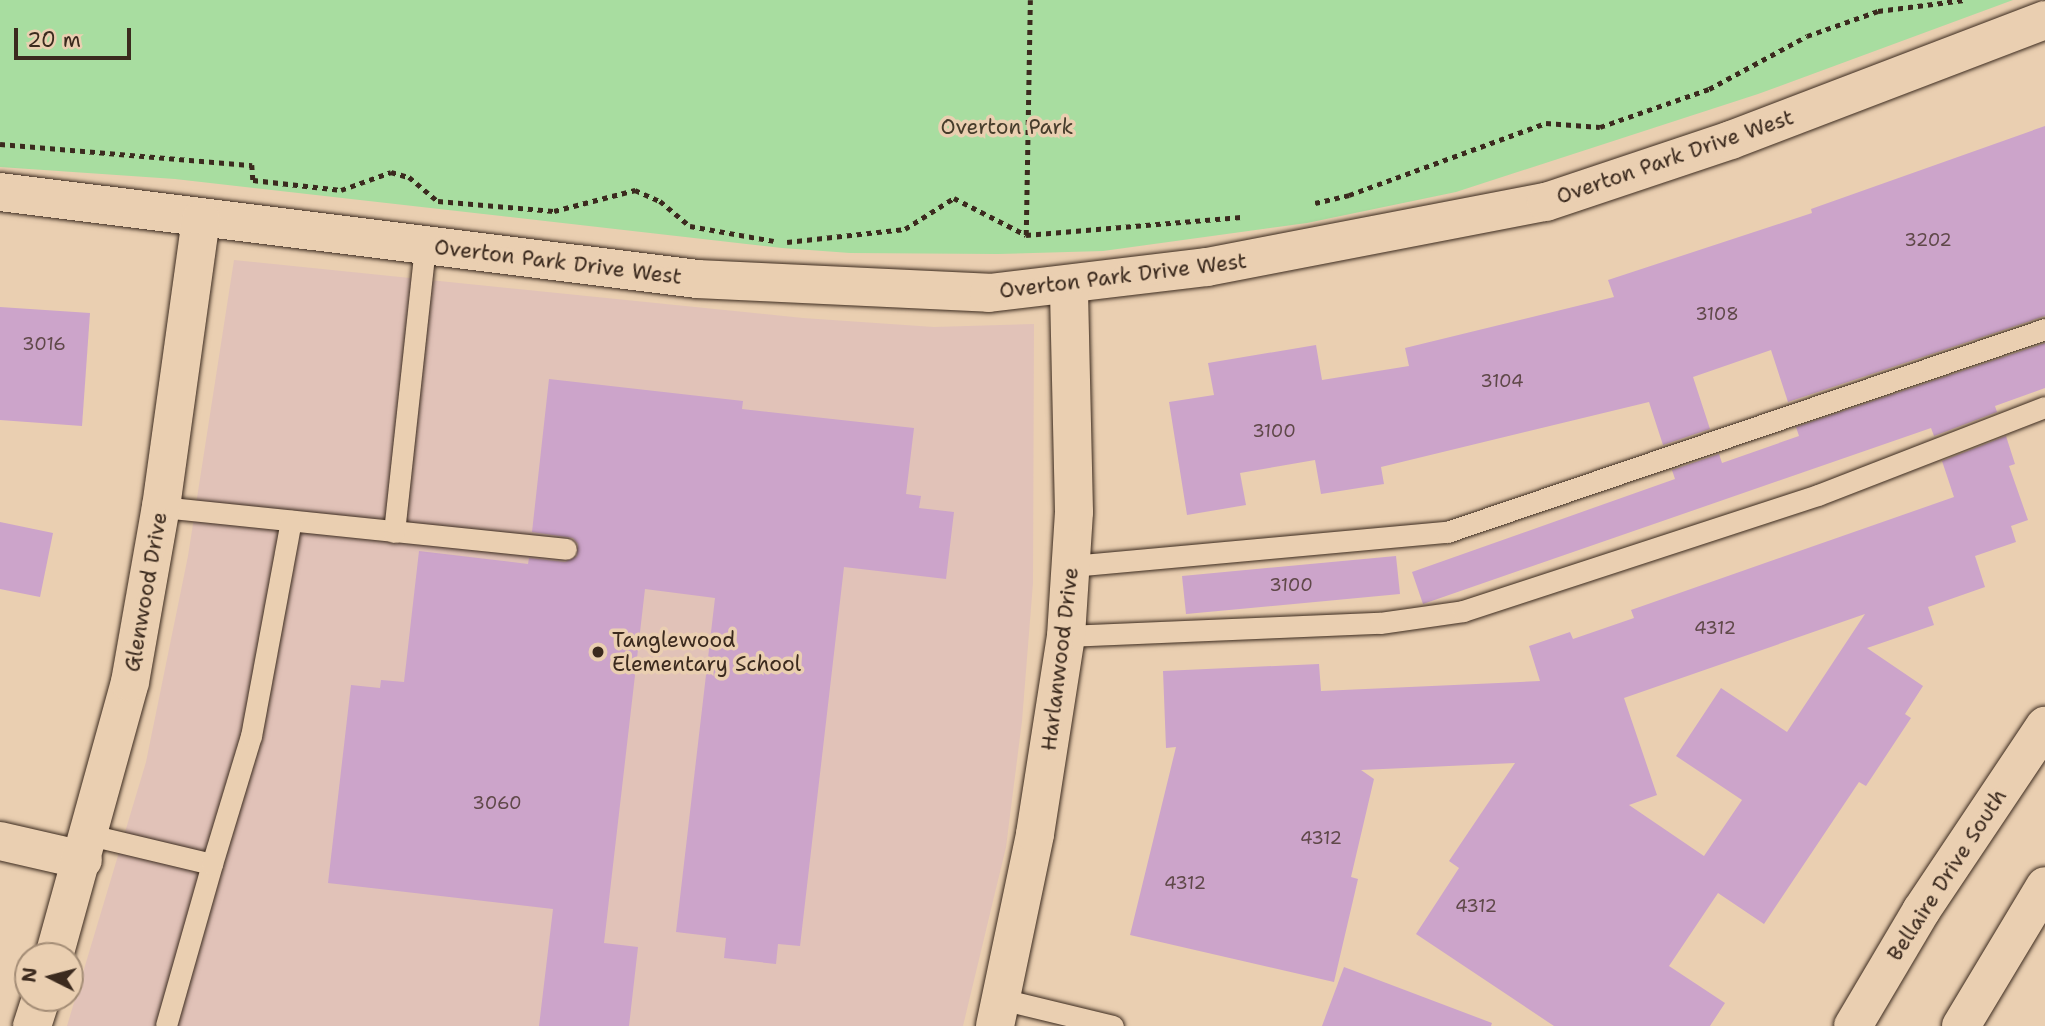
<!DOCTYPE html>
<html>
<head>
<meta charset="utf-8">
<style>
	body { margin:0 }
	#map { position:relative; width:2045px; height:1026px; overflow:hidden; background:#eacfb1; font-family:"Shantell Sans",sans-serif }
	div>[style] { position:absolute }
	.built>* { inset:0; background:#e1c2b8 }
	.green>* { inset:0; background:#a8dda0 }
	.building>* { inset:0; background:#cca4ca }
	.path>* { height:4.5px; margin-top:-2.25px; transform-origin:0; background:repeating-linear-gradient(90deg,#3b2a1e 0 5px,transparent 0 10px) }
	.roads { filter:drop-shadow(0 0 2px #3b2a1e) drop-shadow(0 0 2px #3b2a1e) }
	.lane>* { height:21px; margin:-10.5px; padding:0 10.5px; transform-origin:10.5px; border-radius:10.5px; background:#eacfb1 }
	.street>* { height:38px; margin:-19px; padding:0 19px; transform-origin:19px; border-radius:19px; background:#eacfb1 }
	.secondary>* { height:38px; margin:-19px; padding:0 19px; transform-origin:19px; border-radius:19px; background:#eacfb1 }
	.dots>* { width:19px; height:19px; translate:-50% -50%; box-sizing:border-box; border:4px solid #eacfb1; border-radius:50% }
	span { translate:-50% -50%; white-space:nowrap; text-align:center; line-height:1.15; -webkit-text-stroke:7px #eacfb1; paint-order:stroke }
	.number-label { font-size:18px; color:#5f4849 }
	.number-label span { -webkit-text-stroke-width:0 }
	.park-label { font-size:21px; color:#463c2b }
	.street-label { font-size:21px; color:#3b2a1e }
	.poi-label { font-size:21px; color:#3b2a1e }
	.left { translate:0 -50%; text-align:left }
	.north { position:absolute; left:14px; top:942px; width:70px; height:70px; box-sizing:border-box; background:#eacfb1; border:2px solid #a48d76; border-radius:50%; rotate:276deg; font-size:19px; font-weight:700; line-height:28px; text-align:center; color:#3b2a1e }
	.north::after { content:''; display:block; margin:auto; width:24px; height:32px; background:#3b2a1e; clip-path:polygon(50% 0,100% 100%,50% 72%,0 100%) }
	.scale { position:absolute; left:14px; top:28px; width:117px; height:32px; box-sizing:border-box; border:4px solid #3b2a1e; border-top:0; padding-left:9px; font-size:21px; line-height:24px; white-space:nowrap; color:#3b2a1e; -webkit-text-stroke:5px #eacfb1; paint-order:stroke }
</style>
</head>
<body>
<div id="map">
	<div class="built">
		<div style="clip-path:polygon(234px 260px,803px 318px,934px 327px,1034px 324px,1033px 583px,1022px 721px,1006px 847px,963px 1026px,67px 1026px,146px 762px,188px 556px)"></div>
	</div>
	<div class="green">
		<div style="clip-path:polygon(0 0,2013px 0,1758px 94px,1456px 192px,1307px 223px,1103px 251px,998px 254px,850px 253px,782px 248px,175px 179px,0 167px)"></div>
	</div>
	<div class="building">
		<div style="clip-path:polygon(2045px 126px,2045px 316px,1788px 402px,1771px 350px,1693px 377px,1710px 429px,1663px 445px,1649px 402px,1381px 467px,1384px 484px,1321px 494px,1315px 460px,1240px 473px,1246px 505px,1187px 515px,1169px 402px,1214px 395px,1208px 363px,1316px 345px,1322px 380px,1409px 366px,1405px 348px,1614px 297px,1608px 280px,1812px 213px,1811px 209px)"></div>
		<div style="clip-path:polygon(0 307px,90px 313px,82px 426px,0 420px)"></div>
		<div style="clip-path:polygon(2045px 343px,2045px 388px,1995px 406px,1997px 412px,1934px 436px,1931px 428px,1423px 604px,1412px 572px,1675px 479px,1672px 470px,1719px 454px,1722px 463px,1799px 436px,1796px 427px)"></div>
		<div style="clip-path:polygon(549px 379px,743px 401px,742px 409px,914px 428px,906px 494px,921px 496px,919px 508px,954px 512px,946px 579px,844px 567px,800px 946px,778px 944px,776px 964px,724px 958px,726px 938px,676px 932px,715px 598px,645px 589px,604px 943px,638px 947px,629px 1026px,539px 1026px,553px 909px,328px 883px,351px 685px,380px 688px,381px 680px,404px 682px,419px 551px,528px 564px,529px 558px,565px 562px,577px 556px,578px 544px,573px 538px,532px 532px)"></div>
		<div style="clip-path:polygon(evenodd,2006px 436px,2015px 464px,2009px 466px,2028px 520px,2011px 526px,2016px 542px,1975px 556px,1985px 587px,1928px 607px,1934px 625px,1867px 648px,1923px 686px,1905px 714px,1911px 718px,1866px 786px,1859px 782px,1764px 924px,1718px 893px,1669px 966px,1725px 1003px,1710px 1026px,1554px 1026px,1416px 934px,1459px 868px,1449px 861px,1515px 763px,1361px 770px,1374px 779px,1351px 877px,1358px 879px,1334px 982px,1130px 935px,1176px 747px,1166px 748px,1163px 671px,1319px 664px,1321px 691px,1540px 681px,1529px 646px,1570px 632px,1573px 639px,1634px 618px,1631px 610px,1954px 497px,1942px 461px,2006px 436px,1865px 614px,1787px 732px,1721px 688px,1676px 756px,1742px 800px,1704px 856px,1629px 805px,1657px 795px,1624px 698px,1865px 614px)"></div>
		<div style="clip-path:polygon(0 522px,53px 533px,40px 597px,0 589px)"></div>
		<div style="clip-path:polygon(1396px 556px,1400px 594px,1186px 614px,1182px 576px)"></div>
		<div style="clip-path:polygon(1344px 967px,1492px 1023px,1491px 1026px,1322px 1026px)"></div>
	</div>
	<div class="path">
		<div style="left:0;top:144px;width:253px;rotate:4.8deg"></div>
		<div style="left:252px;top:165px;width:15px;rotate:86deg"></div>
		<div style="left:253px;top:180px;width:89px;rotate:6.5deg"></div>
		<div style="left:341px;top:190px;width:53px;rotate:-19.8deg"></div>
		<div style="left:391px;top:172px;width:19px;rotate:16deg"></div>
		<div style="left:409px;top:177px;width:38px;rotate:40deg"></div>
		<div style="left:438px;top:201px;width:116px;rotate:4.9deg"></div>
		<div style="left:554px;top:211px;width:84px;rotate:-14.5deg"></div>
		<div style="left:635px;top:190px;width:27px;rotate:24deg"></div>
		<div style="left:660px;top:201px;width:39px;rotate:40deg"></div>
		<div style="left:690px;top:226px;width:85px;rotate:10.1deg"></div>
		<div style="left:1315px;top:203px;width:35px;rotate:-13deg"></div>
		<div style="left:1349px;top:195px;width:210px;rotate:-20.1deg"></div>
		<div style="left:1546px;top:123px;width:54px;rotate:4.2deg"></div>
		<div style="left:1600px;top:127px;width:115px;rotate:-19.2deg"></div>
		<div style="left:1709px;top:89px;width:111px;rotate:-28.4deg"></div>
		<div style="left:1807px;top:36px;width:75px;rotate:-19.4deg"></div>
		<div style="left:1878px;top:11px;width:87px;rotate:-7.3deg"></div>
		<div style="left:1026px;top:235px;width:235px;rotate:-89deg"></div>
		<div style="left:787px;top:242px;width:119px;rotate:-6.3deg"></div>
		<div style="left:905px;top:229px;width:58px;rotate:-32.3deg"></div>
		<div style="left:954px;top:198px;width:81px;rotate:27.2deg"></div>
		<div style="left:1026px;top:235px;width:216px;rotate:-4.8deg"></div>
	</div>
	<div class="roads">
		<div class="lane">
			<div style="left:161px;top:507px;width:407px;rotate:5.9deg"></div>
			<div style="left:394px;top:532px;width:287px;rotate:-83.8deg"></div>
			<div style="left:1071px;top:566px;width:378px;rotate:-5.2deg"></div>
			<div style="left:1447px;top:532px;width:632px;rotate:-18.75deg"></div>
			<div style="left:1066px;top:636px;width:314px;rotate:-2.4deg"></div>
			<div style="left:1380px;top:623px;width:84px;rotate:-8.2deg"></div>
			<div style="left:1463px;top:611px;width:373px;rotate:-18.1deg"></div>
			<div style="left:1818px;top:495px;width:243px;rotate:-21.2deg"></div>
			<div style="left:90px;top:835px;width:125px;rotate:13.4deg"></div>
			<div style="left:212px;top:864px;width:168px;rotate:105.9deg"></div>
			<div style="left:212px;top:864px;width:134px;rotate:-73.1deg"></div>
			<div style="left:251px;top:736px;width:219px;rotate:-79.5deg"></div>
			<div style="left:1001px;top:999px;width:115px;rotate:13.6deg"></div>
		</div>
		<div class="street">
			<div style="left:0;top:192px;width:702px;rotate:7.11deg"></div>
			<div style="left:697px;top:279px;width:292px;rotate:2.7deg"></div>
			<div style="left:989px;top:293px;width:220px;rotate:-6.8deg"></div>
			<div style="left:1207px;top:267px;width:345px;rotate:-10.9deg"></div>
			<div style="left:1546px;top:202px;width:195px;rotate:-18.5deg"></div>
			<div style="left:1731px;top:140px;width:336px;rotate:-20.9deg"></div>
			<div style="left:0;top:841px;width:85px;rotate:12.9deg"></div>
			<div style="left:54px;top:956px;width:284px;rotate:-74.5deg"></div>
			<div style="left:130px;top:682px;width:178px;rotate:-80deg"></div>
			<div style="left:161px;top:507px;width:290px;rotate:-82.1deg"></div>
			<div style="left:32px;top:1026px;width:29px;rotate:-72deg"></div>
			<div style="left:995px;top:1026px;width:196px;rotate:-78.2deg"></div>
			<div style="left:1035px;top:834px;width:200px;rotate:-81.1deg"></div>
			<div style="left:1066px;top:636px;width:124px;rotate:-86.3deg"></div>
			<div style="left:1074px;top:512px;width:226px;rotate:-91.3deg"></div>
		</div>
		<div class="secondary">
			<div style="left:1853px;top:1026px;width:134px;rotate:-59.4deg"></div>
			<div style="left:1921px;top:911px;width:223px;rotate:-56.2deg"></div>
			<div style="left:1961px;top:1026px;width:163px;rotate:-59deg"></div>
		</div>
	</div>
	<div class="dots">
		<div style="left:598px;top:652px;background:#3b2a1e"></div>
	</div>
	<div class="number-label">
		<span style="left:1928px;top:240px">3202</span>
		<span style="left:1717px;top:314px">3108</span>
		<span style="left:44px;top:344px">3016</span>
		<span style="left:1502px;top:381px">3104</span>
		<span style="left:1274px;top:431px">3100</span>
		<span style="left:1291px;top:585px">3100</span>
		<span style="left:1715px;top:628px">4312</span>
		<span style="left:497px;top:803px">3060</span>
		<span style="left:1321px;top:838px">4312</span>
		<span style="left:1185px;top:883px">4312</span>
		<span style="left:1476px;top:906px">4312</span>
	</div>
	<div class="park-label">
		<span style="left:1007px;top:127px">Overton Park</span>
	</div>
	<div class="street-label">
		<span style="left:1675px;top:157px;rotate:-19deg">Overton Park Drive West</span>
		<span style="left:558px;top:262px;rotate:7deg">Overton Park Drive West</span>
		<span style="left:1123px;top:276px;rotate:-7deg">Overton Park Drive West</span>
		<span style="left:146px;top:592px;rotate:-80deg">Glenwood Drive</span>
		<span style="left:1060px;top:659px;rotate:-83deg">Harlanwood Drive</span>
		<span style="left:1947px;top:875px;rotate:-57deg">Bellaire Drive South</span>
	</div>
	<div class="poi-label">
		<span class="left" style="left:612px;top:652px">Tanglewood<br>Elementary School</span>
	</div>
	<div class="north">N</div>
	<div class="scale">20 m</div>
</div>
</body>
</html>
